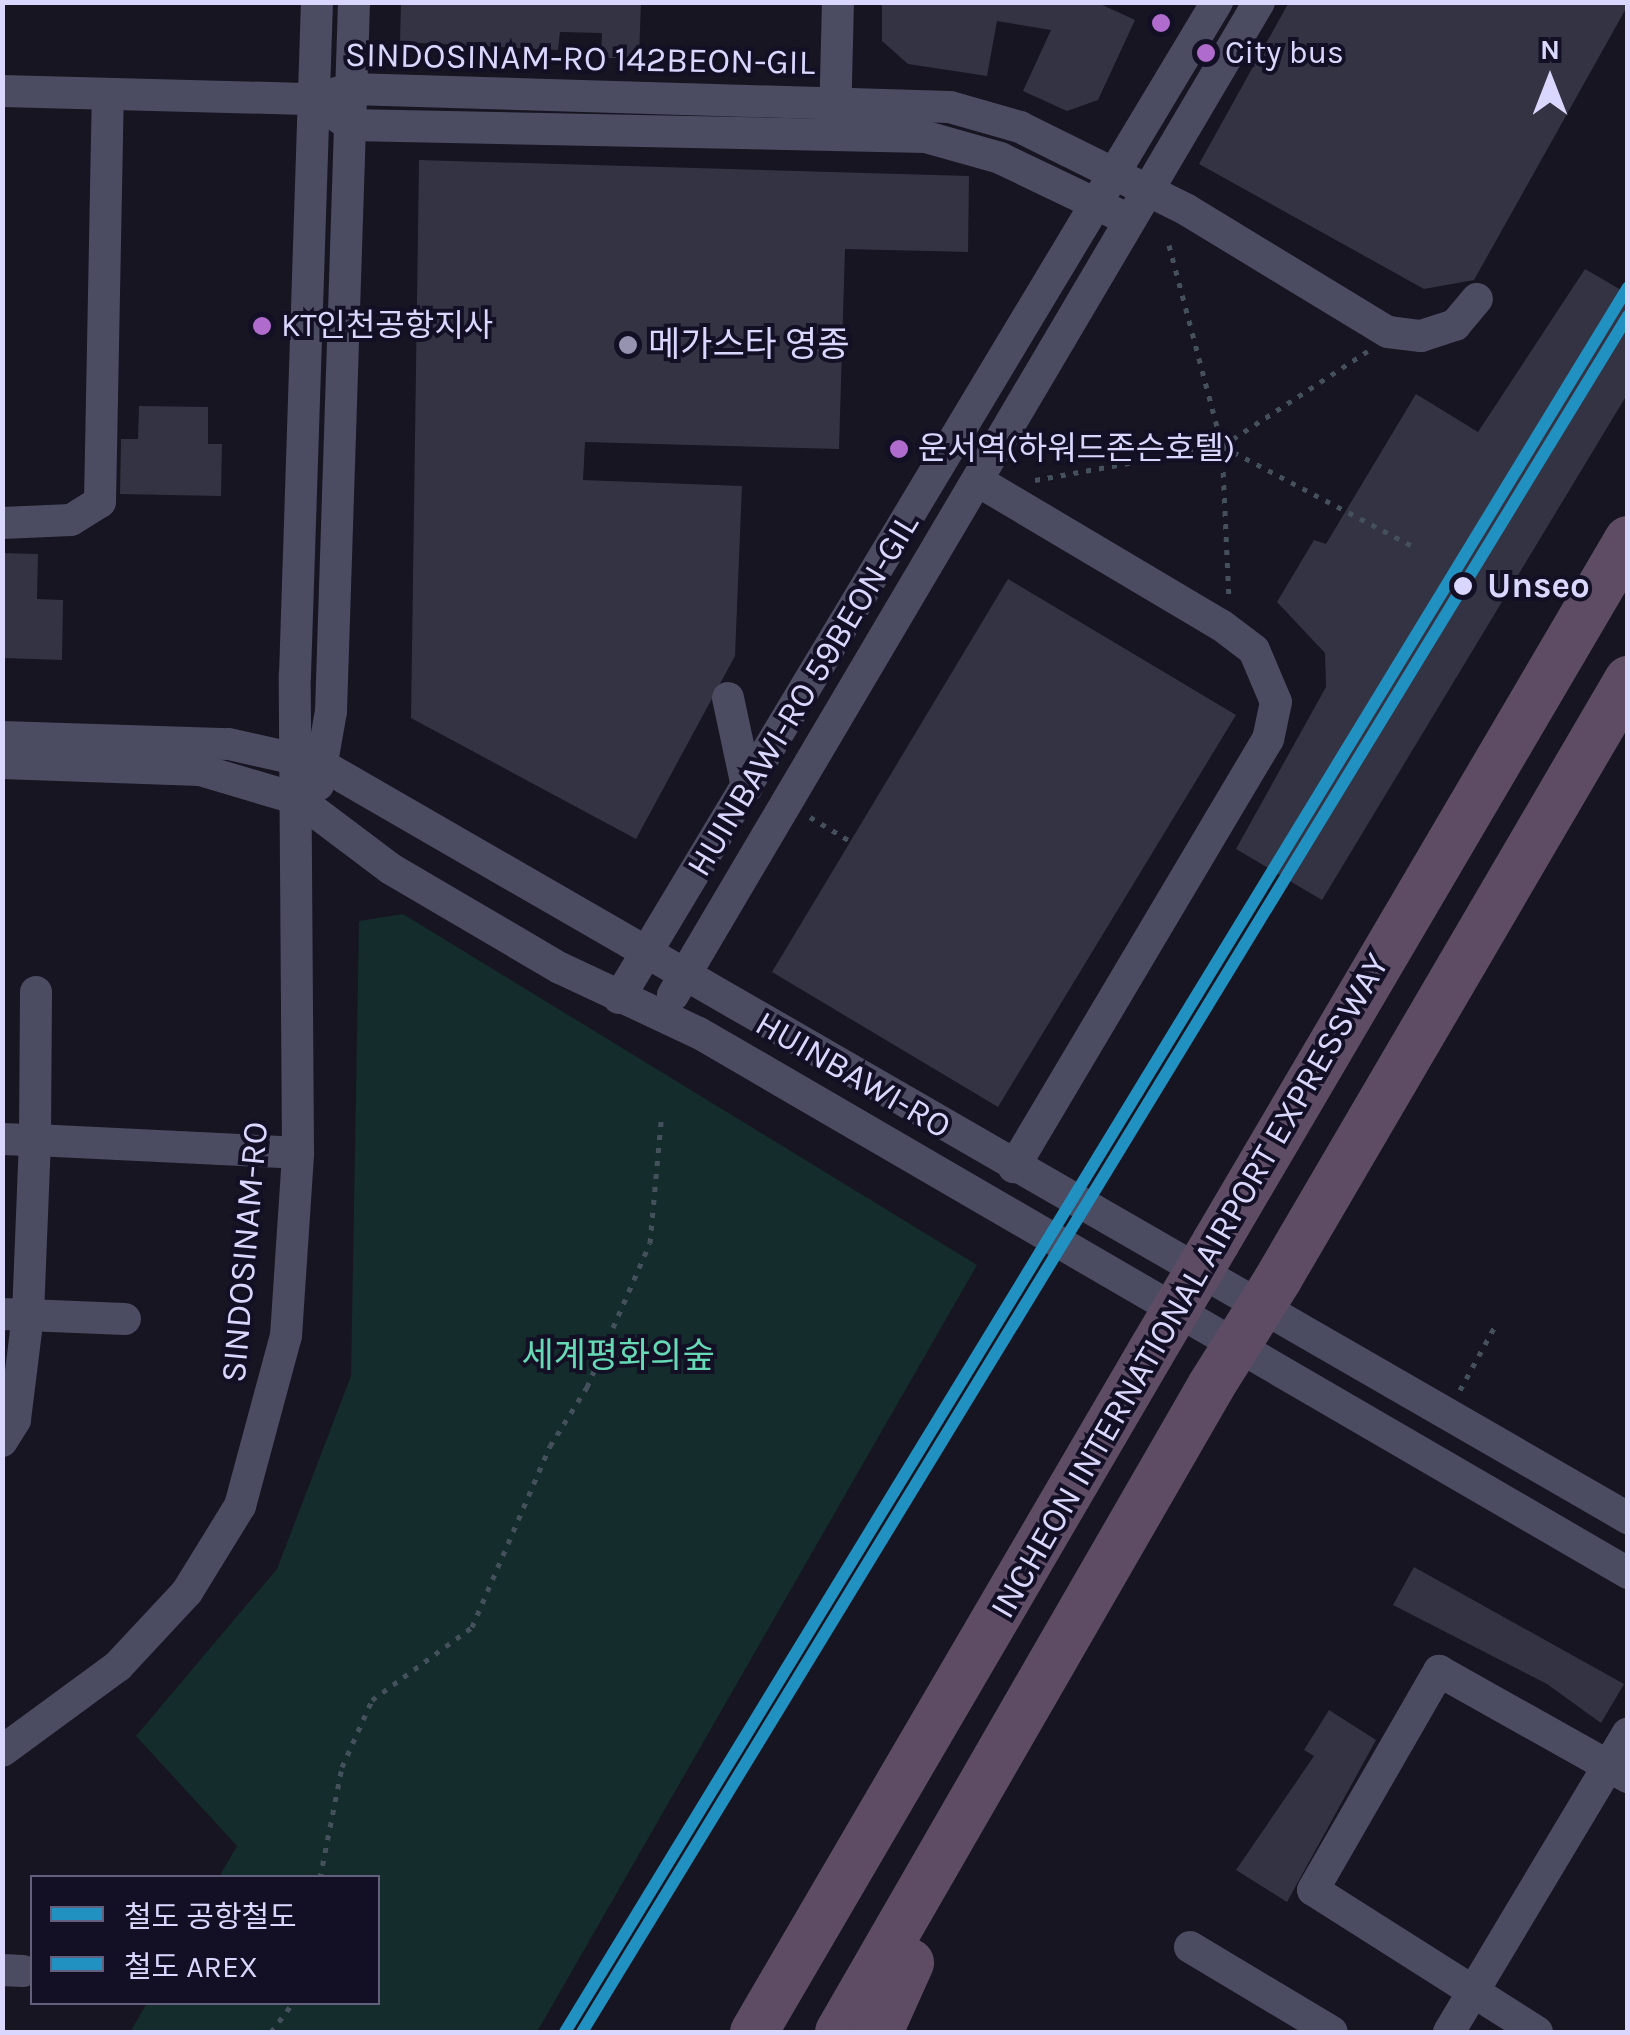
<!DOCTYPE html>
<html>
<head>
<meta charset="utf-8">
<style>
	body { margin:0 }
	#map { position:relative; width:1630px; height:2035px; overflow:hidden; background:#161521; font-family:Karla,"Noto Sans KR",sans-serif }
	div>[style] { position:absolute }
	.green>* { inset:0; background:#142c2b }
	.building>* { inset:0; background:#343343 }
	.path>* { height:5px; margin-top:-2.5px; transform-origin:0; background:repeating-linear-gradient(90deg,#44515d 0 5px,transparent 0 13px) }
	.minor>* { height:32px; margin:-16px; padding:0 16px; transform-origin:16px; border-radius:16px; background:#4b4b62 }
	.highway>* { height:48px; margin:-24px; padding:0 24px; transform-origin:24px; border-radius:24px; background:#5d4c63 }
	.highway-bridge>* { height:48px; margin:-24px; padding:0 24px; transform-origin:24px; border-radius:24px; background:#5d4c63 }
	.rail-1>* { height:12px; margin:-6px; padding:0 6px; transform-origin:6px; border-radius:6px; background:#2091c1 }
	.rail-2>* { height:12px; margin:-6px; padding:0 6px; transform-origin:6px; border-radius:6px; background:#2091c1 }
	.dots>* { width:28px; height:28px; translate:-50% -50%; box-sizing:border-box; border:5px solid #131026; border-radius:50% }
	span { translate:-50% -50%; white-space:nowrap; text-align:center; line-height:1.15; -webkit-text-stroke:8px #131026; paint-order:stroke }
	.bus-label { font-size:32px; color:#d9d7fd }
	.left { translate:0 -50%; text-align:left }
	.street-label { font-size:35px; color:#d9d7fd }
	.poi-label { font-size:35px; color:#d9d7fd }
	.stop-label { font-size:35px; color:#d9d7fd; font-weight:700 }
	.park-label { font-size:35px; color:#66dab5 }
	.frame { position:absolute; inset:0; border:5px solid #d9d7fd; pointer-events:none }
	.legend { position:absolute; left:30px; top:1875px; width:350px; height:130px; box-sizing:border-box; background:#131026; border:2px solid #62607c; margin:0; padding:12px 18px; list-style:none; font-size:30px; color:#d9d7fd }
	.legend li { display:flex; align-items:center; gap:20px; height:50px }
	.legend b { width:50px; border:2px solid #62607c }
	.north { position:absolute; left:1500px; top:30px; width:100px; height:100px; -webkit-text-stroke:8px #131026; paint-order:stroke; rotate:0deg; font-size:28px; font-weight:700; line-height:40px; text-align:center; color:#d9d7fd }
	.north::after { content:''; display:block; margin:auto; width:35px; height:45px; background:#d9d7fd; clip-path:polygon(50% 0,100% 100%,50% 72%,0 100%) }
</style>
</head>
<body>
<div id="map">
	<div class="green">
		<div style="clip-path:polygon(403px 914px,977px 1265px,537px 2032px,130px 2032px,147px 2003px,378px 2002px,378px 1878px,219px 1877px,237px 1846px,136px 1736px,277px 1569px,351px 1376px,359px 921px)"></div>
	</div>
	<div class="building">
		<div style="clip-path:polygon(401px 2px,641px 2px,639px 58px,601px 58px,602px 33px,560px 32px,558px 50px,400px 42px)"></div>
		<div style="clip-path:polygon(882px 2px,1096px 2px,1135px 20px,1098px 100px,1067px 111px,1023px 91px,1051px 30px,997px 21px,987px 76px,908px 64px,882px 41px)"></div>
		<div style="clip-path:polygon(1289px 2px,1628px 2px,1628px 5px,1474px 280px,1424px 289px,1199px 164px)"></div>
		<div style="clip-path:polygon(419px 160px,969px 176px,968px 252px,845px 249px,839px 449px,585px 442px,583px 480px,742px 486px,735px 656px,636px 839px,411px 718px)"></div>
		<div style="clip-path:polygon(1585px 269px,1628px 294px,1628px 393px,1322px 900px,1236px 849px,1326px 687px,1325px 653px,1277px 602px,1314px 540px,1326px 544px,1416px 394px,1478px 432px)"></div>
		<div style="clip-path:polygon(139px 406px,208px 407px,208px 444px,222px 444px,221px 496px,120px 494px,121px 439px,138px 439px)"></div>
		<div style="clip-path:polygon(2px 553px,38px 554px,37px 599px,63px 600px,62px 660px,2px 658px)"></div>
		<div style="clip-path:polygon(1008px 579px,1236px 715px,998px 1107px,772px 972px)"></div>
		<div style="clip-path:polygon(1414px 1567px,1624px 1684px,1601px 1723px,1547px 1684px,1393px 1605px)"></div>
		<div style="clip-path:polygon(1329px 1710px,1376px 1740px,1287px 1902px,1236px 1870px,1314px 1756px,1304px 1750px)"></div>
	</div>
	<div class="path">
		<div style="left:1169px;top:245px;width:208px;rotate:75.2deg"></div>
		<div style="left:1222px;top:446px;width:153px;rotate:87.4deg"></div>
		<div style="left:1222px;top:446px;width:217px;rotate:27.7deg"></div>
		<div style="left:1035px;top:480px;width:190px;rotate:-10.3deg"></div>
		<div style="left:1222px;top:446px;width:174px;rotate:-33.1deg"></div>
		<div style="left:810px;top:817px;width:47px;rotate:31deg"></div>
		<div style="left:1460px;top:1390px;width:71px;rotate:-61.3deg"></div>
		<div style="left:320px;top:1878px;width:113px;rotate:-78.8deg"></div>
		<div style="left:342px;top:1767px;width:73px;rotate:-65.9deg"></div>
		<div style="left:372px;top:1700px;width:124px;rotate:-36.1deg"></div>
		<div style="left:472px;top:1627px;width:197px;rotate:-66.7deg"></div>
		<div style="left:550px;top:1446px;width:70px;rotate:-57.9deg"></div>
		<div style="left:587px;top:1387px;width:157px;rotate:-66.4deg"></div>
		<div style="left:650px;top:1243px;width:122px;rotate:-84.8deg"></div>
		<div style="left:271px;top:2032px;width:38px;rotate:-53deg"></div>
	</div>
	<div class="minor">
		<div style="left:2px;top:91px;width:312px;rotate:1.5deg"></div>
		<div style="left:314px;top:99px;width:38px;rotate:-15deg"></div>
		<div style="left:351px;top:89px;width:599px;rotate:1.72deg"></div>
		<div style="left:950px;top:107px;width:73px;rotate:15.9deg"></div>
		<div style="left:1020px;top:127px;width:186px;rotate:26.4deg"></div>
		<div style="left:1187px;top:210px;width:235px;rotate:31.3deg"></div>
		<div style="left:1388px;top:332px;width:33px;rotate:7deg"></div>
		<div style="left:1421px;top:336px;width:36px;rotate:-18deg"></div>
		<div style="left:1455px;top:325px;width:34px;rotate:-50deg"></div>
		<div style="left:334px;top:114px;width:19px;rotate:35deg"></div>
		<div style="left:350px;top:125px;width:576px;rotate:1.19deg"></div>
		<div style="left:926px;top:137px;width:77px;rotate:15.8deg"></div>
		<div style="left:1000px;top:158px;width:132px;rotate:25.6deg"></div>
		<div style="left:835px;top:123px;width:121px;rotate:-88.6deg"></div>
		<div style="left:978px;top:481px;width:282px;rotate:30.7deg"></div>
		<div style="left:1221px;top:625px;width:41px;rotate:37.1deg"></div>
		<div style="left:1254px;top:650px;width:56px;rotate:67.1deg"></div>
		<div style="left:1276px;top:702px;width:38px;rotate:102deg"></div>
		<div style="left:1268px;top:739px;width:498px;rotate:120.7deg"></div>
		<div style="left:2px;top:523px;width:69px;rotate:-2.5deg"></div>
		<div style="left:71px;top:520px;width:34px;rotate:-32deg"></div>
		<div style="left:100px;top:502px;width:407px;rotate:-88.9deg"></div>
		<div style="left:728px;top:698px;width:91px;rotate:77.9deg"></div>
		<div style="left:2px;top:737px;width:227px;rotate:1.8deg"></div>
		<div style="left:229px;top:744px;width:95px;rotate:12.7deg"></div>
		<div style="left:322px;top:765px;width:1508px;rotate:29.97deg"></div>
		<div style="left:2px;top:763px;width:198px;rotate:2deg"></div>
		<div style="left:200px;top:770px;width:102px;rotate:16.5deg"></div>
		<div style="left:298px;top:799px;width:116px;rotate:37deg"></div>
		<div style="left:391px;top:869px;width:196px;rotate:30.4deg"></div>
		<div style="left:560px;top:968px;width:153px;rotate:25.1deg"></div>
		<div style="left:699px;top:1033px;width:1075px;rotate:30.17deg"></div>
		<div style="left:318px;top:785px;width:75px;rotate:-80deg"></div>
		<div style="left:331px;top:711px;width:709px;rotate:-88.14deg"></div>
		<div style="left:36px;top:992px;width:148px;rotate:90.4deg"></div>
		<div style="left:35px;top:1140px;width:263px;rotate:2.8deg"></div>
		<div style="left:673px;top:995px;width:1153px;rotate:-59.45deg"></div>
		<div style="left:619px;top:998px;width:1162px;rotate:-59.02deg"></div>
		<div style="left:2px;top:1139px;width:33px;rotate:2deg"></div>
		<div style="left:35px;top:1140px;width:175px;rotate:92.3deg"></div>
		<div style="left:28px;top:1315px;width:106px;rotate:97.1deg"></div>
		<div style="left:15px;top:1420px;width:25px;rotate:122deg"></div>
		<div style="left:2px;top:1314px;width:123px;rotate:2.3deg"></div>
		<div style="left:2px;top:1751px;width:144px;rotate:-36.2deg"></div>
		<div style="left:118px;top:1666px;width:101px;rotate:-47deg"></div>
		<div style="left:187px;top:1592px;width:101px;rotate:-58.4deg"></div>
		<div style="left:240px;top:1506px;width:176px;rotate:-74.9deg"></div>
		<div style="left:286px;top:1336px;width:183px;rotate:-86.2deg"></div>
		<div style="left:298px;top:1153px;width:478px;rotate:-90.4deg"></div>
		<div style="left:295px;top:675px;width:673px;rotate:-88.13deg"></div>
		<div style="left:1190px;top:1947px;width:165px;rotate:30.9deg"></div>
		<div style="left:2px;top:1970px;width:21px;rotate:3deg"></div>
		<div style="left:1449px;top:2032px;width:348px;rotate:-59.1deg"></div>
		<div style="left:1537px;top:2032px;width:265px;rotate:-147.6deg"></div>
		<div style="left:1313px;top:1890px;width:253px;rotate:-60.1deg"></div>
		<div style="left:1439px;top:1671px;width:217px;rotate:29.3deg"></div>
	</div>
	<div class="highway">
		<div style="left:1216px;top:1242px;width:814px;rotate:-59.59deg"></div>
		<div style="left:1278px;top:1279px;width:694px;rotate:-59.7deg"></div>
		<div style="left:754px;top:2032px;width:787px;rotate:-59.72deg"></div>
		<div style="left:839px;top:2032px;width:745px;rotate:-60.06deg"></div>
		<div style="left:879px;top:2032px;width:76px;rotate:-65.8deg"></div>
	</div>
	<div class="highway-bridge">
		<div style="left:1151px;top:1352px;width:128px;rotate:-59.4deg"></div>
		<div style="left:1211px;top:1386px;width:126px;rotate:-57.9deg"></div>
	</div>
	<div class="rail-1">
		<div style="left:565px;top:2032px;width:2043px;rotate:-58.65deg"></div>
	</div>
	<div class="rail-2">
		<div style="left:582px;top:2032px;width:2010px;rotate:-58.64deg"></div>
	</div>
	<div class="dots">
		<div style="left:1161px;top:23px;background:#b06ccc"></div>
		<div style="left:1206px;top:53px;background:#b06ccc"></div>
		<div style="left:262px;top:326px;background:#b06ccc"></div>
		<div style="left:628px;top:345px;background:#9593b0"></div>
		<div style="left:899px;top:449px;background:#b06ccc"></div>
		<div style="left:1463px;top:586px;background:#d9d7fd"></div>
	</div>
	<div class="bus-label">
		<span class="left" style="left:1225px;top:53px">City bus</span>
		<span class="left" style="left:281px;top:326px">KT인천공항지사</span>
		<span class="left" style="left:918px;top:449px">운서역(하워드존슨호텔)</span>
	</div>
	<div class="street-label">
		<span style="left:580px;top:59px;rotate:1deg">SINDOSINAM-RO 142BEON-GIL</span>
		<span style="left:803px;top:695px;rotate:-59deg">HUINBAWI-RO 59BEON-GIL</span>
		<span style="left:853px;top:1075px;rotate:30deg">HUINBAWI-RO</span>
		<span style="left:245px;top:1252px;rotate:-85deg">SINDOSINAM-RO</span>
		<span style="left:1190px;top:1286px;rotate:-60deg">INCHEON INTERNATIONAL AIRPORT EXPRESSWAY</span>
	</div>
	<div class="poi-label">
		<span class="left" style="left:648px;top:345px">메가스타 영종</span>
	</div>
	<div class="stop-label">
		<span class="left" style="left:1487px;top:586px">Unseo</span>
	</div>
	<div class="park-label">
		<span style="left:618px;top:1356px">세계평화의숲</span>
	</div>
	<div class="frame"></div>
	<ul class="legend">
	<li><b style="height:12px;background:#2091c1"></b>철도 공항철도</li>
	<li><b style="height:12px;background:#2091c1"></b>철도 AREX</li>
	</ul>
	<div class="north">N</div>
</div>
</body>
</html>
